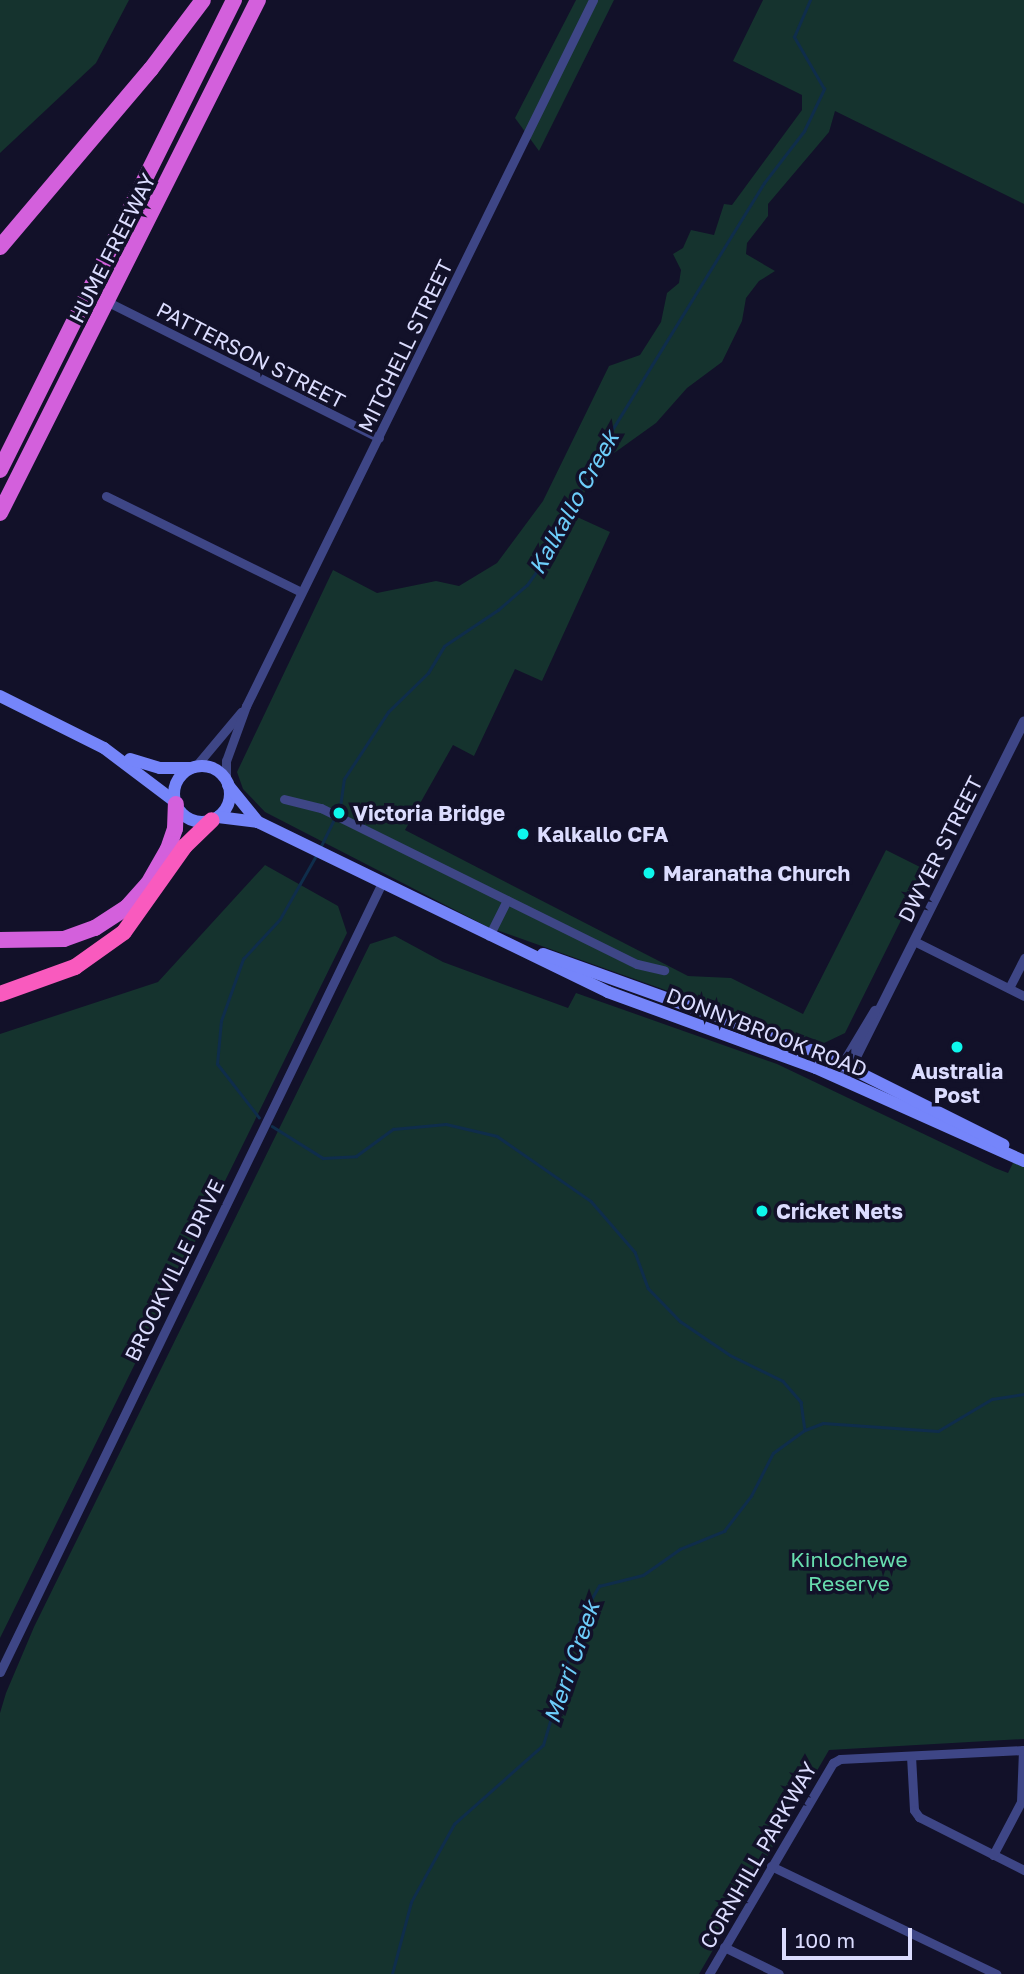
<!DOCTYPE html>
<html>
<head>
<meta charset="utf-8">
<style>
	body { margin:0 }
	#map { position:relative; width:1024px; height:1974px; overflow:hidden; background:#121129; font-family:"Golos Text",sans-serif }
	div>[style] { position:absolute }
	.green>* { inset:0; background:#15332e }
	.stream>* { height:2.5px; margin:-1.25px; padding:0 1.25px; transform-origin:1.25px; border-radius:1.25px; background:#0f2d4b }
	.minor>* { height:9px; margin:-4.5px; padding:0 4.5px; transform-origin:4.5px; border-radius:4.5px; background:#3e4686 }
	.tertiary>* { height:10px; margin:-5px; padding:0 5px; transform-origin:5px; border-radius:5px; background:#3e4686 }
	.secondary>* { height:12px; margin:-6px; padding:0 6px; transform-origin:6px; border-radius:6px; background:#7585fa }
	.secondary>.ring { margin:-6px; padding:0; box-sizing:content-box; background:none; border:12px solid #7585fa; border-radius:50% }
	.trunk>* { height:16px; margin:-8px; padding:0 8px; transform-origin:8px; border-radius:8px; background:#d360dc }
	.motorway>* { height:16px; margin:-8px; padding:0 8px; transform-origin:8px; border-radius:8px; background:#f95abe }
	.dots>* { width:19px; height:19px; translate:-50% -50%; box-sizing:border-box; border:4px solid #121129; border-radius:50% }
	span { translate:-50% -50%; white-space:nowrap; text-align:center; line-height:1.15; -webkit-text-stroke:7px #121129; paint-order:stroke }
	.street-label { font-size:21px; color:#dbdcfe }
	.poi-label { font-size:21px; color:#dbdcfe; font-weight:700 }
	.left { translate:0 -50%; text-align:left }
	.park-label { font-size:21px; color:#68ddaf }
	.water-label { font-size:23px; color:#6dcdfa; font-style:italic }
	.scale { position:absolute; left:782px; top:1928px; width:130px; height:32px; box-sizing:border-box; border:4px solid #dbdcfe; border-top:0; padding-left:9px; font-size:21px; line-height:24px; white-space:nowrap; color:#dbdcfe; -webkit-text-stroke:5px #121129; paint-order:stroke }
</style>
</head>
<body>
<div id="map">
	<div class="green">
		<div style="clip-path:polygon(0 0,129px 0,96px 63px,0 153px)"></div>
		<div style="clip-path:polygon(576px 0,614px 0,539px 151px,515px 118px)"></div>
		<div style="clip-path:polygon(763px 0,1024px 0,1024px 204px,835px 111px,829px 132px,768px 204px,768px 216px,747px 243px,746px 254px,775px 271px,759px 281px,746px 298px,742px 321px,722px 362px,687px 388px,656px 423px,603px 461px,585px 491px,575px 516px,610px 532px,542px 681px,515px 669px,474px 756px,453px 745px,405px 830px,688px 976px,731px 978px,803px 1014px,886px 850px,926px 870px,845px 1033px,820px 1045px,488px 927px,265px 812px,243px 789px,237px 772px,333px 570px,377px 593px,436px 581px,459px 586px,497px 563px,543px 501px,609px 366px,640px 355px,661px 322px,667px 293px,679px 283px,681px 270px,673px 254px,683px 248px,691px 230px,714px 235px,724px 204px,732px 205px,802px 110px,802px 95px,733px 61px)"></div>
		<div style="clip-path:polygon(265px 865px,338px 906px,347px 933px,0 1638px,0 1034px,158px 982px)"></div>
		<div style="clip-path:polygon(395px 936px,443px 962px,568px 1008px,576px 993px,777px 1064px,995px 1168px,1008px 1173px,1014px 1161px,1024px 1166px,1024px 1739px,829px 1750px,699px 1974px,0 1974px,0 1713px,6px 1693px,34px 1627px,370px 944px)"></div>
	</div>
	<div class="stream">
		<div style="left:320px;top:848px;width:46px;rotate:-64deg"></div>
		<div style="left:340px;top:807px;width:28px;rotate:-82deg"></div>
		<div style="left:344px;top:779px;width:80px;rotate:-56.7deg"></div>
		<div style="left:388px;top:712px;width:56px;rotate:-44.3deg"></div>
		<div style="left:428px;top:673px;width:31px;rotate:-59deg"></div>
		<div style="left:444px;top:646px;width:65px;rotate:-33.7deg"></div>
		<div style="left:498px;top:610px;width:38px;rotate:-41deg"></div>
		<div style="left:527px;top:585px;width:24px;rotate:-55deg"></div>
		<div style="left:541px;top:565px;width:153px;rotate:-62.3deg"></div>
		<div style="left:612px;top:430px;width:290px;rotate:-58.4deg"></div>
		<div style="left:764px;top:183px;width:66px;rotate:-52.4deg"></div>
		<div style="left:804px;top:131px;width:47px;rotate:-64.5deg"></div>
		<div style="left:824px;top:89px;width:60px;rotate:-120deg"></div>
		<div style="left:794px;top:37px;width:40px;rotate:-66.6deg"></div>
		<div style="left:259px;top:1118px;width:68px;rotate:-127.9deg"></div>
		<div style="left:217px;top:1064px;width:43px;rotate:-84.7deg"></div>
		<div style="left:221px;top:1021px;width:66px;rotate:-70.5deg"></div>
		<div style="left:243px;top:959px;width:54px;rotate:-47.2deg"></div>
		<div style="left:280px;top:919px;width:75px;rotate:-60.4deg"></div>
		<div style="left:272px;top:1126px;width:60px;rotate:32.1deg"></div>
		<div style="left:323px;top:1158px;width:33px;rotate:-3deg"></div>
		<div style="left:356px;top:1156px;width:46px;rotate:-36.1deg"></div>
		<div style="left:393px;top:1129px;width:53px;rotate:-5.4deg"></div>
		<div style="left:446px;top:1124px;width:52px;rotate:13.2deg"></div>
		<div style="left:497px;top:1136px;width:114px;rotate:34.7deg"></div>
		<div style="left:591px;top:1201px;width:67px;rotate:49.2deg"></div>
		<div style="left:635px;top:1252px;width:38px;rotate:70deg"></div>
		<div style="left:648px;top:1288px;width:46px;rotate:45.9deg"></div>
		<div style="left:680px;top:1321px;width:60px;rotate:34.2deg"></div>
		<div style="left:730px;top:1355px;width:59px;rotate:26.1deg"></div>
		<div style="left:783px;top:1381px;width:28px;rotate:49deg"></div>
		<div style="left:801px;top:1402px;width:28px;rotate:82deg"></div>
		<div style="left:392px;top:1974px;width:74px;rotate:-75.2deg"></div>
		<div style="left:411px;top:1902px;width:89px;rotate:-61.1deg"></div>
		<div style="left:454px;top:1824px;width:119px;rotate:-41.6deg"></div>
		<div style="left:543px;top:1745px;width:134px;rotate:-73.5deg"></div>
		<div style="left:581px;top:1617px;width:36px;rotate:-60deg"></div>
		<div style="left:599px;top:1586px;width:45px;rotate:-14deg"></div>
		<div style="left:643px;top:1575px;width:45px;rotate:-35.1deg"></div>
		<div style="left:680px;top:1549px;width:48px;rotate:-22.2deg"></div>
		<div style="left:724px;top:1531px;width:44px;rotate:-52.4deg"></div>
		<div style="left:751px;top:1496px;width:48px;rotate:-62.9deg"></div>
		<div style="left:773px;top:1453px;width:39px;rotate:-36deg"></div>
		<div style="left:805px;top:1430px;width:19px;rotate:-21deg"></div>
		<div style="left:823px;top:1423px;width:115px;rotate:4deg"></div>
		<div style="left:938px;top:1431px;width:63px;rotate:-30.7deg"></div>
		<div style="left:992px;top:1399px;width:32px;rotate:-9deg"></div>
	</div>
	<div class="minor">
		<div style="left:108px;top:302px;width:303px;rotate:26.6deg"></div>
		<div style="left:106px;top:496px;width:217px;rotate:26.2deg"></div>
		<div style="left:195px;top:767px;width:72px;rotate:-50.1deg"></div>
		<div style="left:226px;top:780px;width:19px;rotate:-90deg"></div>
		<div style="left:226px;top:761px;width:59px;rotate:-70deg"></div>
		<div style="left:246px;top:706px;width:787px;rotate:-63.83deg"></div>
		<div style="left:284px;top:799px;width:38px;rotate:14deg"></div>
		<div style="left:321px;top:808px;width:352px;rotate:26.3deg"></div>
		<div style="left:637px;top:964px;width:28px;rotate:13deg"></div>
		<div style="left:489px;top:936px;width:40px;rotate:-63.4deg"></div>
		<div style="left:914px;top:941px;width:123px;rotate:26.6deg"></div>
		<div style="left:1009px;top:988px;width:34px;rotate:-63deg"></div>
		<div style="left:0;top:1672px;width:874px;rotate:-64.17deg"></div>
		<div style="left:911px;top:1756px;width:54px;rotate:86.8deg"></div>
		<div style="left:914px;top:1810px;width:9px;rotate:54deg"></div>
		<div style="left:919px;top:1817px;width:118px;rotate:26.8deg"></div>
		<div style="left:993px;top:1855px;width:60px;rotate:-62.2deg"></div>
		<div style="left:1021px;top:1802px;width:52px;rotate:-87.8deg"></div>
		<div style="left:771px;top:1866px;width:250px;rotate:25.6deg"></div>
		<div style="left:724px;top:1947px;width:61px;rotate:26.1deg"></div>
		<div style="left:709px;top:1974px;width:245px;rotate:-59.6deg"></div>
		<div style="left:833px;top:1763px;width:8px;rotate:-30deg"></div>
		<div style="left:840px;top:1759px;width:184px;rotate:-2.8deg"></div>
	</div>
	<div class="tertiary">
		<div style="left:848px;top:1073px;width:393px;rotate:-63.4deg"></div>
		<div style="left:836px;top:1076px;width:76px;rotate:-59deg"></div>
	</div>
	<div class="secondary">
		<div style="left:0;top:696px;width:116px;rotate:26.6deg"></div>
		<div style="left:104px;top:748px;width:88px;rotate:37.1deg"></div>
		<div style="left:130px;top:759px;width:31px;rotate:17deg"></div>
		<div style="left:160px;top:768px;width:31px"></div>
		<div class="ring" style="left:174px;top:766px;width:44px;height:44px"></div>
		<div style="left:228px;top:785px;width:48px;rotate:51deg"></div>
		<div style="left:218px;top:817px;width:40px;rotate:7.1deg"></div>
		<div style="left:258px;top:822px;width:389px;rotate:25.9deg"></div>
		<div style="left:608px;top:992px;width:221px;rotate:20.1deg"></div>
		<div style="left:816px;top:1068px;width:228px;rotate:24.1deg"></div>
		<div style="left:543px;top:954px;width:296px;rotate:19.7deg"></div>
		<div style="left:822px;top:1054px;width:203px;rotate:26.6deg"></div>
	</div>
	<div class="trunk">
		<div style="left:0;top:247px;width:233px;rotate:-49.7deg"></div>
		<div style="left:151px;top:69px;width:86px;rotate:-53deg"></div>
		<div style="left:0;top:470px;width:525px;rotate:-63.53deg"></div>
		<div style="left:0;top:513px;width:574px;rotate:-63.3deg"></div>
		<div style="left:0;top:940px;width:64px;rotate:-0.9deg"></div>
		<div style="left:64px;top:939px;width:33px;rotate:-20deg"></div>
		<div style="left:95px;top:928px;width:38px;rotate:-33deg"></div>
		<div style="left:127px;top:907px;width:31px;rotate:-48deg"></div>
		<div style="left:148px;top:884px;width:40px;rotate:-60.3deg"></div>
		<div style="left:168px;top:849px;width:21px;rotate:-71deg"></div>
		<div style="left:175px;top:829px;width:25px;rotate:-88deg"></div>
	</div>
	<div class="motorway">
		<div style="left:0;top:994px;width:80px;rotate:-19.8deg"></div>
		<div style="left:75px;top:967px;width:60px;rotate:-35.5deg"></div>
		<div style="left:124px;top:932px;width:105px;rotate:-54.7deg"></div>
		<div style="left:185px;top:846px;width:37px;rotate:-44deg"></div>
	</div>
	<div class="dots">
		<div style="left:339px;top:813px;background:#0ef7ec"></div>
		<div style="left:523px;top:834px;background:#0ef7ec"></div>
		<div style="left:649px;top:873px;background:#0ef7ec"></div>
		<div style="left:957px;top:1047px;background:#0ef7ec"></div>
		<div style="left:762px;top:1211px;background:#0ef7ec"></div>
	</div>
	<div class="street-label">
		<span style="left:112px;top:248px;rotate:-63deg">HUME FREEWAY</span>
		<span style="left:405px;top:346px;rotate:-64deg">MITCHELL STREET</span>
		<span style="left:251px;top:355px;rotate:27deg">PATTERSON STREET</span>
		<span style="left:940px;top:849px;rotate:-63deg">DWYER STREET</span>
		<span style="left:767px;top:1032px;rotate:21deg">DONNYBROOK ROAD</span>
		<span style="left:174px;top:1270px;rotate:-64deg">BROOKVILLE DRIVE</span>
		<span style="left:758px;top:1855px;rotate:-60deg">CORNHILL PARKWAY</span>
	</div>
	<div class="poi-label">
		<span class="left" style="left:353px;top:813px">Victoria Bridge</span>
		<span class="left" style="left:537px;top:834px">Kalkallo CFA</span>
		<span class="left" style="left:663px;top:873px">Maranatha Church</span>
		<span style="left:957px;top:1083px">Australia<br>Post</span>
		<span class="left" style="left:776px;top:1211px">Cricket Nets</span>
	</div>
	<div class="park-label">
		<span style="left:849px;top:1571px">Kinlochewe<br>Reserve</span>
	</div>
	<div class="water-label">
		<span style="left:573px;top:502px;rotate:-61deg">Kalkallo Creek</span>
		<span style="left:571px;top:1662px;rotate:-71deg">Merri Creek</span>
	</div>
	<div class="scale">100 m</div>
</div>
</body>
</html>
